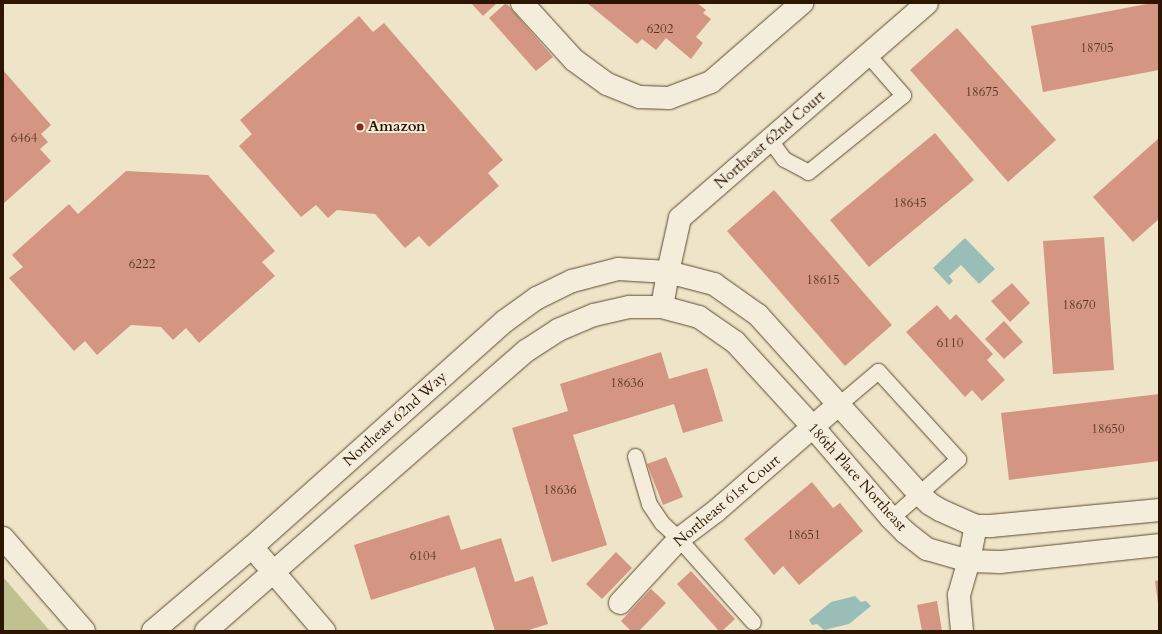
<!DOCTYPE html>
<html>
<head>
<meta charset="utf-8">
<style>
	body { margin:0 }
	#map { position:relative; width:1162px; height:634px; overflow:hidden; background:#eee4c8; font-family:Cardo,serif }
	div>[style] { position:absolute }
	.green>* { inset:0; background:#c1c190 }
	.water>* { inset:0; background:#99beb7 }
	.building>* { inset:0; background:#d49683 }
	.roads { filter:drop-shadow(0 0 1px #5d4a33) drop-shadow(0 0 1px #5d4a33) }
	.lane>* { height:15px; margin:-7.5px; padding:0 7.5px; transform-origin:7.5px; border-radius:7.5px; background:#f4eddb }
	.street>* { height:22px; margin:-11px; padding:0 11px; transform-origin:11px; border-radius:11px; background:#f4eddb }
	.secondary>* { height:22px; margin:-11px; padding:0 11px; transform-origin:11px; border-radius:11px; background:#f4eddb }
	.dots>* { width:11px; height:11px; translate:-50% -50%; box-sizing:border-box; border:2px solid #f4eddb; border-radius:50% }
	span { translate:-50% -50%; white-space:nowrap; text-align:center; line-height:1.15; -webkit-text-stroke:4px #f4eddb; paint-order:stroke }
	.number-label { font-size:13px; color:#573622 }
	.number-label span { -webkit-text-stroke-width:0 }
	.poi-label { font-size:15px; color:#2d1601; font-weight:700 }
	.left { translate:0 -50%; text-align:left }
	.street-label { font-size:15px; color:#2d1601 }
	.frame { position:absolute; inset:0; border:4px solid #2d1601; pointer-events:none }
</style>
</head>
<body>
<div id="map">
	<div class="green">
		<div style="clip-path:polygon(3px 577px,50px 631px,3px 631px)"></div>
	</div>
	<div class="water">
		<div style="clip-path:polygon(965px 238px,995px 269px,979px 284px,961px 265px,949px 276px,953px 281px,949px 285px,933px 268px)"></div>
		<div style="clip-path:polygon(855px 596px,861px 602px,866px 601px,871px 606px,849px 624px,824px 630px,817px 624px,812px 625px,809px 620px,831px 602px)"></div>
	</div>
	<div class="building">
		<div style="clip-path:polygon(471px 3px,497px 3px,483px 16px)"></div>
		<div style="clip-path:polygon(506px 3px,553px 57px,536px 71px,489px 18px)"></div>
		<div style="clip-path:polygon(587px 3px,697px 3px,706px 10px,703px 13px,711px 19px,696px 37px,703px 43px,691px 59px,666px 38px,656px 50px,642px 39px,637px 44px)"></div>
		<div style="clip-path:polygon(1152px 3px,1159px 3px,1159px 70px,1043px 92px,1031px 26px)"></div>
		<div style="clip-path:polygon(359px 16px,373px 32px,384px 23px,503px 160px,488px 173px,499px 186px,429px 247px,419px 236px,405px 248px,375px 214px,337px 210px,328px 218px,316px 205px,301px 217px,239px 146px,252px 134px,240px 120px)"></div>
		<div style="clip-path:polygon(957px 28px,1056px 140px,1008px 182px,910px 70px)"></div>
		<div style="clip-path:polygon(3px 70px,51px 125px,41px 134px,48px 142px,40px 149px,51px 161px,3px 204px)"></div>
		<div style="clip-path:polygon(935px 133px,974px 180px,869px 267px,830px 220px)"></div>
		<div style="clip-path:polygon(1159px 138px,1159px 219px,1133px 242px,1093px 197px)"></div>
		<div style="clip-path:polygon(126px 171px,208px 175px,275px 251px,262px 262px,275px 276px,199px 343px,186px 328px,173px 340px,161px 327px,131px 325px,97px 355px,85px 341px,74px 351px,9px 278px,23px 267px,12px 255px,69px 204px,78px 214px)"></div>
		<div style="clip-path:polygon(774px 190px,892px 325px,845px 366px,727px 231px)"></div>
		<div style="clip-path:polygon(1104px 237px,1114px 370px,1053px 374px,1043px 241px)"></div>
		<div style="clip-path:polygon(1012px 283px,1030px 303px,1010px 322px,991px 301px)"></div>
		<div style="clip-path:polygon(937px 305px,950px 320px,956px 314px,993px 354px,987px 360px,1005px 380px,982px 401px,972px 390px,965px 397px,906px 332px)"></div>
		<div style="clip-path:polygon(1004px 321px,1023px 342px,1004px 359px,985px 339px)"></div>
		<div style="clip-path:polygon(661px 352px,669px 379px,707px 368px,723px 421px,683px 433px,674px 404px,573px 435px,607px 545px,552px 562px,512px 428px,568px 411px,560px 384px)"></div>
		<div style="clip-path:polygon(1159px 394px,1159px 461px,1009px 480px,1001px 413px)"></div>
		<div style="clip-path:polygon(666px 457px,683px 497px,663px 505px,647px 464px)"></div>
		<div style="clip-path:polygon(812px 482px,833px 508px,840px 503px,863px 531px,799px 585px,783px 566px,774px 575px,744px 539px)"></div>
		<div style="clip-path:polygon(449px 515px,461px 550px,501px 538px,515px 582px,533px 576px,548px 624px,526px 631px,495px 631px,475px 567px,371px 600px,354px 545px)"></div>
		<div style="clip-path:polygon(616px 552px,632px 568px,602px 599px,586px 584px)"></div>
		<div style="clip-path:polygon(691px 571px,735px 619px,722px 631px,719px 631px,677px 584px)"></div>
		<div style="clip-path:polygon(1159px 580px,1159px 603px,1158px 603px,1155px 581px)"></div>
		<div style="clip-path:polygon(651px 589px,666px 603px,639px 631px,631px 631px,621px 621px)"></div>
		<div style="clip-path:polygon(937px 601px,942px 631px,922px 631px,917px 605px)"></div>
	</div>
	<div class="roads">
		<div class="lane">
			<div style="left:770px;top:140px;width:24px;rotate:54deg"></div>
			<div style="left:784px;top:159px;width:27px;rotate:28deg"></div>
			<div style="left:808px;top:172px;width:122px;rotate:-39deg"></div>
			<div style="left:903px;top:95px;width:53px;rotate:-131.2deg"></div>
			<div style="left:839px;top:404px;width:51px;rotate:-40.2deg"></div>
			<div style="left:878px;top:371px;width:119px;rotate:47.7deg"></div>
			<div style="left:958px;top:459px;width:89px;rotate:138.6deg"></div>
			<div style="left:635px;top:456px;width:50px;rotate:73.7deg"></div>
			<div style="left:649px;top:504px;width:23px;rotate:56deg"></div>
			<div style="left:662px;top:523px;width:23px;rotate:43deg"></div>
			<div style="left:679px;top:539px;width:111px;rotate:48.3deg"></div>
		</div>
		<div class="street">
			<div style="left:522px;top:3px;width:77px;rotate:47.6deg"></div>
			<div style="left:574px;top:60px;width:41px;rotate:36deg"></div>
			<div style="left:607px;top:84px;width:35px;rotate:22deg"></div>
			<div style="left:640px;top:97px;width:29px;rotate:2deg"></div>
			<div style="left:669px;top:98px;width:45px;rotate:-20.9deg"></div>
			<div style="left:711px;top:82px;width:121px;rotate:-41deg"></div>
			<div style="left:662px;top:307px;width:36px;rotate:-80deg"></div>
			<div style="left:668px;top:272px;width:55px;rotate:-77.5deg"></div>
			<div style="left:680px;top:218px;width:327px;rotate:-41deg"></div>
			<div style="left:252px;top:547px;width:111px;rotate:49.4deg"></div>
			<div style="left:620px;top:603px;width:87px;rotate:-47.3deg"></div>
			<div style="left:679px;top:539px;width:46px;rotate:-37.1deg"></div>
			<div style="left:716px;top:511px;width:163px;rotate:-41deg"></div>
			<div style="left:153px;top:631px;width:130px;rotate:-40.3deg"></div>
			<div style="left:252px;top:547px;width:339px;rotate:-41.8deg"></div>
			<div style="left:505px;top:321px;width:39px;rotate:-36deg"></div>
			<div style="left:537px;top:298px;width:39px;rotate:-26deg"></div>
			<div style="left:572px;top:281px;width:48px;rotate:-14.6deg"></div>
			<div style="left:618px;top:269px;width:50px;rotate:3.4deg"></div>
			<div style="left:668px;top:272px;width:48px;rotate:14.6deg"></div>
			<div style="left:714px;top:284px;width:54px;rotate:35.2deg"></div>
			<div style="left:758px;top:315px;width:241px;rotate:48deg"></div>
			<div style="left:919px;top:494px;width:15px;rotate:42deg"></div>
			<div style="left:930px;top:504px;width:12px;rotate:31deg"></div>
			<div style="left:940px;top:510px;width:39px;rotate:24deg"></div>
			<div style="left:976px;top:526px;width:15px"></div>
			<div style="left:991px;top:526px;width:169px;rotate:-5.4deg"></div>
			<div style="left:206px;top:631px;width:425px;rotate:-41.2deg"></div>
			<div style="left:526px;top:351px;width:38px;rotate:-33deg"></div>
			<div style="left:558px;top:330px;width:39px;rotate:-23deg"></div>
			<div style="left:594px;top:315px;width:37px;rotate:-13deg"></div>
			<div style="left:630px;top:307px;width:32px"></div>
			<div style="left:662px;top:307px;width:38px;rotate:15deg"></div>
			<div style="left:699px;top:317px;width:44px;rotate:34.8deg"></div>
			<div style="left:735px;top:342px;width:115px;rotate:47.5deg"></div>
			<div style="left:813px;top:427px;width:120px;rotate:49.4deg"></div>
			<div style="left:891px;top:518px;width:20px;rotate:45deg"></div>
			<div style="left:905px;top:532px;width:28px;rotate:38deg"></div>
			<div style="left:927px;top:549px;width:44px;rotate:15.9deg"></div>
			<div style="left:969px;top:561px;width:32px;rotate:2deg"></div>
			<div style="left:1001px;top:562px;width:159px;rotate:-6.1deg"></div>
			<div style="left:962px;top:631px;width:36px;rotate:-95deg"></div>
			<div style="left:959px;top:595px;width:35px;rotate:-74deg"></div>
			<div style="left:969px;top:561px;width:36px;rotate:-79deg"></div>
		</div>
		<div class="secondary">
			<div style="left:3px;top:538px;width:123px;rotate:48.9deg"></div>
		</div>
	</div>
	<div class="dots">
		<div style="left:360px;top:127px;background:#8f2418"></div>
	</div>
	<div class="number-label">
		<span style="left:660px;top:29px">6202</span>
		<span style="left:1097px;top:48px">18705</span>
		<span style="left:982px;top:92px">18675</span>
		<span style="left:24px;top:138px">6464</span>
		<span style="left:910px;top:203px">18645</span>
		<span style="left:142px;top:264px">6222</span>
		<span style="left:823px;top:280px">18615</span>
		<span style="left:1079px;top:305px">18670</span>
		<span style="left:950px;top:343px">6110</span>
		<span style="left:627px;top:383px">18636</span>
		<span style="left:1108px;top:429px">18650</span>
		<span style="left:560px;top:490px">18636</span>
		<span style="left:804px;top:535px">18651</span>
		<span style="left:423px;top:556px">6104</span>
	</div>
	<div class="poi-label">
		<span class="left" style="left:368px;top:127px">Amazon</span>
	</div>
	<div class="street-label">
		<span style="left:770px;top:140px;rotate:-41deg">Northeast 62nd Court</span>
		<span style="left:395px;top:419px;rotate:-42deg">Northeast 62nd Way</span>
		<span style="left:857px;top:477px;rotate:48deg">186th Place Northeast</span>
		<span style="left:727px;top:501px;rotate:-40deg">Northeast 61st Court</span>
	</div>
	<div class="frame"></div>
</div>
</body>
</html>
